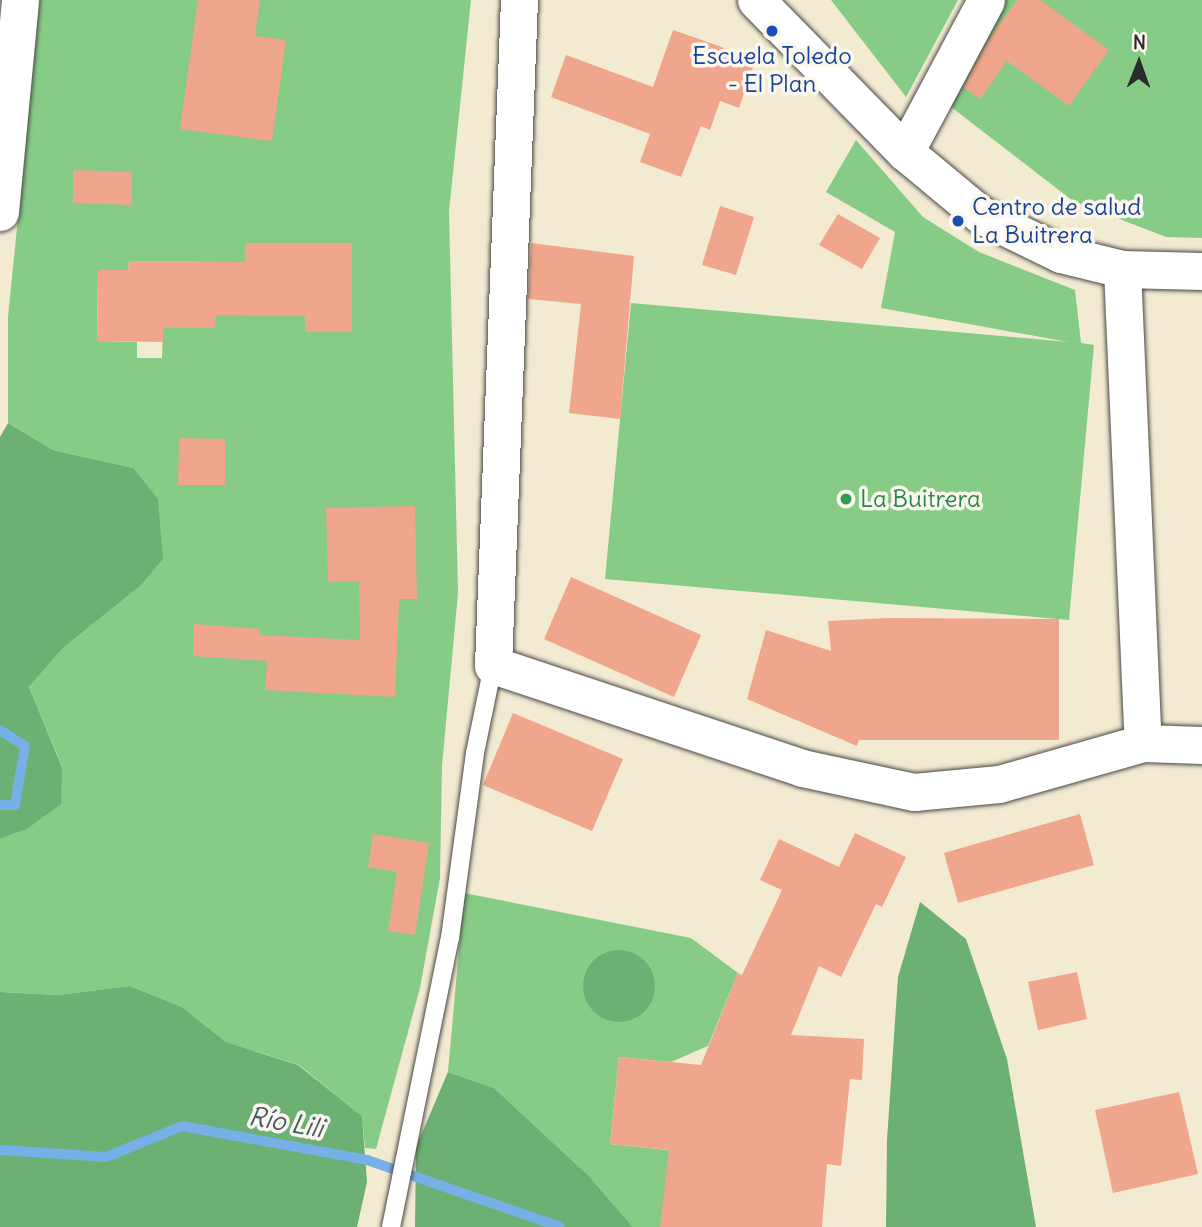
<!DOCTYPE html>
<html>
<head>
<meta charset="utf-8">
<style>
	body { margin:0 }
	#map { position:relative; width:1202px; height:1227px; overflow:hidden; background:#f3ead2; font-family:Delius,sans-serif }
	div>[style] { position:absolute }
	.green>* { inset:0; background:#86cc87 }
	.forest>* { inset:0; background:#6cb074 }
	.round { border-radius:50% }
	.stream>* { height:10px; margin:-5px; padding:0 5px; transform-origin:5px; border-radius:5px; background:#77b0e7 }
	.building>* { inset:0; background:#efa68c }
	.roads { filter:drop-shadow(0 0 2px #494844) drop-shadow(0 0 2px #494844) }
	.service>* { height:18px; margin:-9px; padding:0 9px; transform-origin:9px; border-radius:9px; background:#fff }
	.minor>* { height:37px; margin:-18.5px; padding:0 18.5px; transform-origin:18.5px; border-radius:18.5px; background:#fff }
	.dots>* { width:19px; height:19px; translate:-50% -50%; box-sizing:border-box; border:4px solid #fbf7ec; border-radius:50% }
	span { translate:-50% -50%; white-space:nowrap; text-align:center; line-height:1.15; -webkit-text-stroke:7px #fbf7ec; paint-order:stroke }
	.transit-label { font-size:24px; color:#164399 }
	.left { translate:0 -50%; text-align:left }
	.leisure-label { font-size:24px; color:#27864d }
	.water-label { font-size:26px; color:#465a6d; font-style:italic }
	.north { position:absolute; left:1104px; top:28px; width:70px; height:70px; -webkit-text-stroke:5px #fbf7ec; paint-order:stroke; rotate:1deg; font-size:19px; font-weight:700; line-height:28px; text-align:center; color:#2b2b2b }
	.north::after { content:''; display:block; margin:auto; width:24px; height:32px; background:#2b2b2b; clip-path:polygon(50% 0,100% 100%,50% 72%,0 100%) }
</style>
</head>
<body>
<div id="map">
	<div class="green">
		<div style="clip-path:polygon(evenodd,40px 0,471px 0,449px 211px,458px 593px,442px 766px,440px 878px,420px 988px,376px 1149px,365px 1148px,362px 1116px,299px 1065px,226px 1042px,182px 1007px,130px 986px,58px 995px,0 992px,0 839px,27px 829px,62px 766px,29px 687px,63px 648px,139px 587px,133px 468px,53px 450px,8px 423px,8px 317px,40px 0,245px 243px,352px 243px,352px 332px,305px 332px,305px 291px,245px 243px,40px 0,129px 261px,216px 262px,215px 328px,163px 328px,162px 358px,137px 358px,137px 342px,97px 341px,98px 270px,128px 270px,129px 261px)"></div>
		<div style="clip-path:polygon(831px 0,958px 0,906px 97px)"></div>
		<div style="clip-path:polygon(998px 0,1202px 0,1202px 238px,1166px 237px,1073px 201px,942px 100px)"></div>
		<div style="clip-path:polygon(856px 140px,923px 217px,979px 252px,1075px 290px,1081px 343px,1094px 345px,1069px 620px,605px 579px,631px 303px,1068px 342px,881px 308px,895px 232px,826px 192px)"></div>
		<div style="clip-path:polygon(464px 893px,691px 938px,738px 973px,708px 1046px,671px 1062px,619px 1057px,610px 1144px,753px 1159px,748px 1227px,633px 1227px,589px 1176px,494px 1088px,448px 1072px)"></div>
	</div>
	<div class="forest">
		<div style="clip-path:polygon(8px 423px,53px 450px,133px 468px,158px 499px,163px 559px,139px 587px,63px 648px,29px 687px,62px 767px,61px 804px,27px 829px,0 839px,0 437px)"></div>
		<div style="clip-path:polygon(920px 902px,966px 939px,1007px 1059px,1036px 1227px,886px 1227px,887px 1140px,898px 977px)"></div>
		<div class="round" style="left:583px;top:950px;width:72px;height:72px"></div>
		<div style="clip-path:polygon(130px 986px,182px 1007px,226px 1042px,298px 1065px,362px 1116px,367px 1182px,357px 1227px,0 1227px,0 992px,58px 995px)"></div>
		<div style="clip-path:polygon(448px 1072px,494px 1088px,589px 1176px,633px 1227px,415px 1227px,416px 1147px)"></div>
	</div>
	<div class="stream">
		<div style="left:0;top:730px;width:30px;rotate:33deg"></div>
		<div style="left:25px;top:746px;width:60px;rotate:99.6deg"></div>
		<div style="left:15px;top:805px;width:15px;rotate:180deg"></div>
		<div style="left:0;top:1150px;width:106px;rotate:3.8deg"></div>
		<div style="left:106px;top:1157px;width:82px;rotate:-22.2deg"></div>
		<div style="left:182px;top:1126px;width:188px;rotate:10.4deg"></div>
		<div style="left:367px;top:1160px;width:204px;rotate:19.1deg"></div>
	</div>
	<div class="building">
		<div style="clip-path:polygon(198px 0,260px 0,255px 36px,286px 40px,272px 141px,180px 129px)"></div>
		<div style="clip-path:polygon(1017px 0,1040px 0,1109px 50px,1069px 106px,1007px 61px,980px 99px,963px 87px,989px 39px)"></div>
		<div style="clip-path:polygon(673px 30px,756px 59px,739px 108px,720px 101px,710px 130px,701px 126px,681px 177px,640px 162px,650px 134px,551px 97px,566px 55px,653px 87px)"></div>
		<div style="clip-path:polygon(73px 170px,132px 172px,132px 205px,73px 203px)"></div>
		<div style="clip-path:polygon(720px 206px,754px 217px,736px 275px,702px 265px)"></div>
		<div style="clip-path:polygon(838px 214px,880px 238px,862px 269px,819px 245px)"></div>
		<div style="clip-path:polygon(245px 243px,352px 243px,352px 332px,305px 332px,305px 316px,215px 315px,215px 328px,163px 328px,163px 342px,97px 341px,98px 270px,128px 270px,129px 261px,245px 262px)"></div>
		<div style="clip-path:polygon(531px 243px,634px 256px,620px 419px,569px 413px,581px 304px,528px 299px)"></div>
		<div style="clip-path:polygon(179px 438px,225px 439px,225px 485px,178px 485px)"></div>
		<div style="clip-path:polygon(415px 506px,417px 599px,399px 599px,395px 697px,265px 690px,267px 661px,193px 656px,194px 624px,259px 629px,259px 635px,360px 640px,359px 581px,328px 582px,326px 508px)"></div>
		<div style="clip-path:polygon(571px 577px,701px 635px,674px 697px,544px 639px)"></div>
		<div style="clip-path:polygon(888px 618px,1059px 619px,1059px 740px,859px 740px,857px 746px,747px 699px,766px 630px,831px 651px,828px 621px)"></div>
		<div style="clip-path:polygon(513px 713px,623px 759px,592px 831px,483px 785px)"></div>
		<div style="clip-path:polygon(1080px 814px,1094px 865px,958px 903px,944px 853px)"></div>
		<div style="clip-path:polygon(855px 833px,906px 857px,882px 907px,876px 904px,841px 977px,819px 966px,791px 1035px,864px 1039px,862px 1080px,850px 1079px,841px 1166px,827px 1164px,822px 1227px,660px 1227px,669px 1150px,610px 1144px,619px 1057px,701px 1065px,738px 973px,742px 975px,782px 890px,760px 880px,779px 839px,839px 867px)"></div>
		<div style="clip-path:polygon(373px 834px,429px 843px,415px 935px,388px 931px,397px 872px,368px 867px)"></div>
		<div style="clip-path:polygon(1077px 972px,1087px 1019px,1038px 1030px,1028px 982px)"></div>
		<div style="clip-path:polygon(1179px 1092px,1198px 1174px,1113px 1193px,1095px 1110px)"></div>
	</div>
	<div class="roads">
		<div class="service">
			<div style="left:391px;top:1227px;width:295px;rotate:-78.5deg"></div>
			<div style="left:450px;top:938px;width:187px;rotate:-82.3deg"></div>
			<div style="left:475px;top:753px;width:90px;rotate:-78.4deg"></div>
		</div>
		<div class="minor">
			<div style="left:519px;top:0;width:666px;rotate:92.24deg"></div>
			<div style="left:493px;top:665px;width:326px;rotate:18.4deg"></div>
			<div style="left:802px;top:768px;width:115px;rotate:12.1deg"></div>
			<div style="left:914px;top:792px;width:85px;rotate:-5.4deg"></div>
			<div style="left:999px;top:784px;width:150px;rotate:-15.9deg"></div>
			<div style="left:1143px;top:743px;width:59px;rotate:1.9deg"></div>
			<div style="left:756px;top:0;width:213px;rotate:45.6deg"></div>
			<div style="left:905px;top:152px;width:99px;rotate:39.7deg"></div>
			<div style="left:981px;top:215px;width:89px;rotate:26deg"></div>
			<div style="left:1061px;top:254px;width:63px;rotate:13.8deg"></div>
			<div style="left:1122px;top:269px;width:80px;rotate:1.4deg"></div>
			<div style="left:905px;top:152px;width:172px;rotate:-61.9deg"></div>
			<div style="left:0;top:212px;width:213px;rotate:-84.6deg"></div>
			<div style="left:1122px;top:269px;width:474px;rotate:87.5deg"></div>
		</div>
	</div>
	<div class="dots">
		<div style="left:772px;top:31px;background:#1a4fb4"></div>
		<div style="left:958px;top:221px;background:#1a4fb4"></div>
		<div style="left:846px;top:499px;background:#2e9e5b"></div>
	</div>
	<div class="transit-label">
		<span style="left:772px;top:70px">Escuela Toledo<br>- El Plan</span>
		<span class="left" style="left:972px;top:221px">Centro de salud<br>La Buitrera</span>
	</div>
	<div class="leisure-label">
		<span class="left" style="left:860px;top:499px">La Buitrera</span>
	</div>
	<div class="water-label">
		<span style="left:286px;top:1122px;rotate:10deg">Río Lili</span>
	</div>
	<div class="north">N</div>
</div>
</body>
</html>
